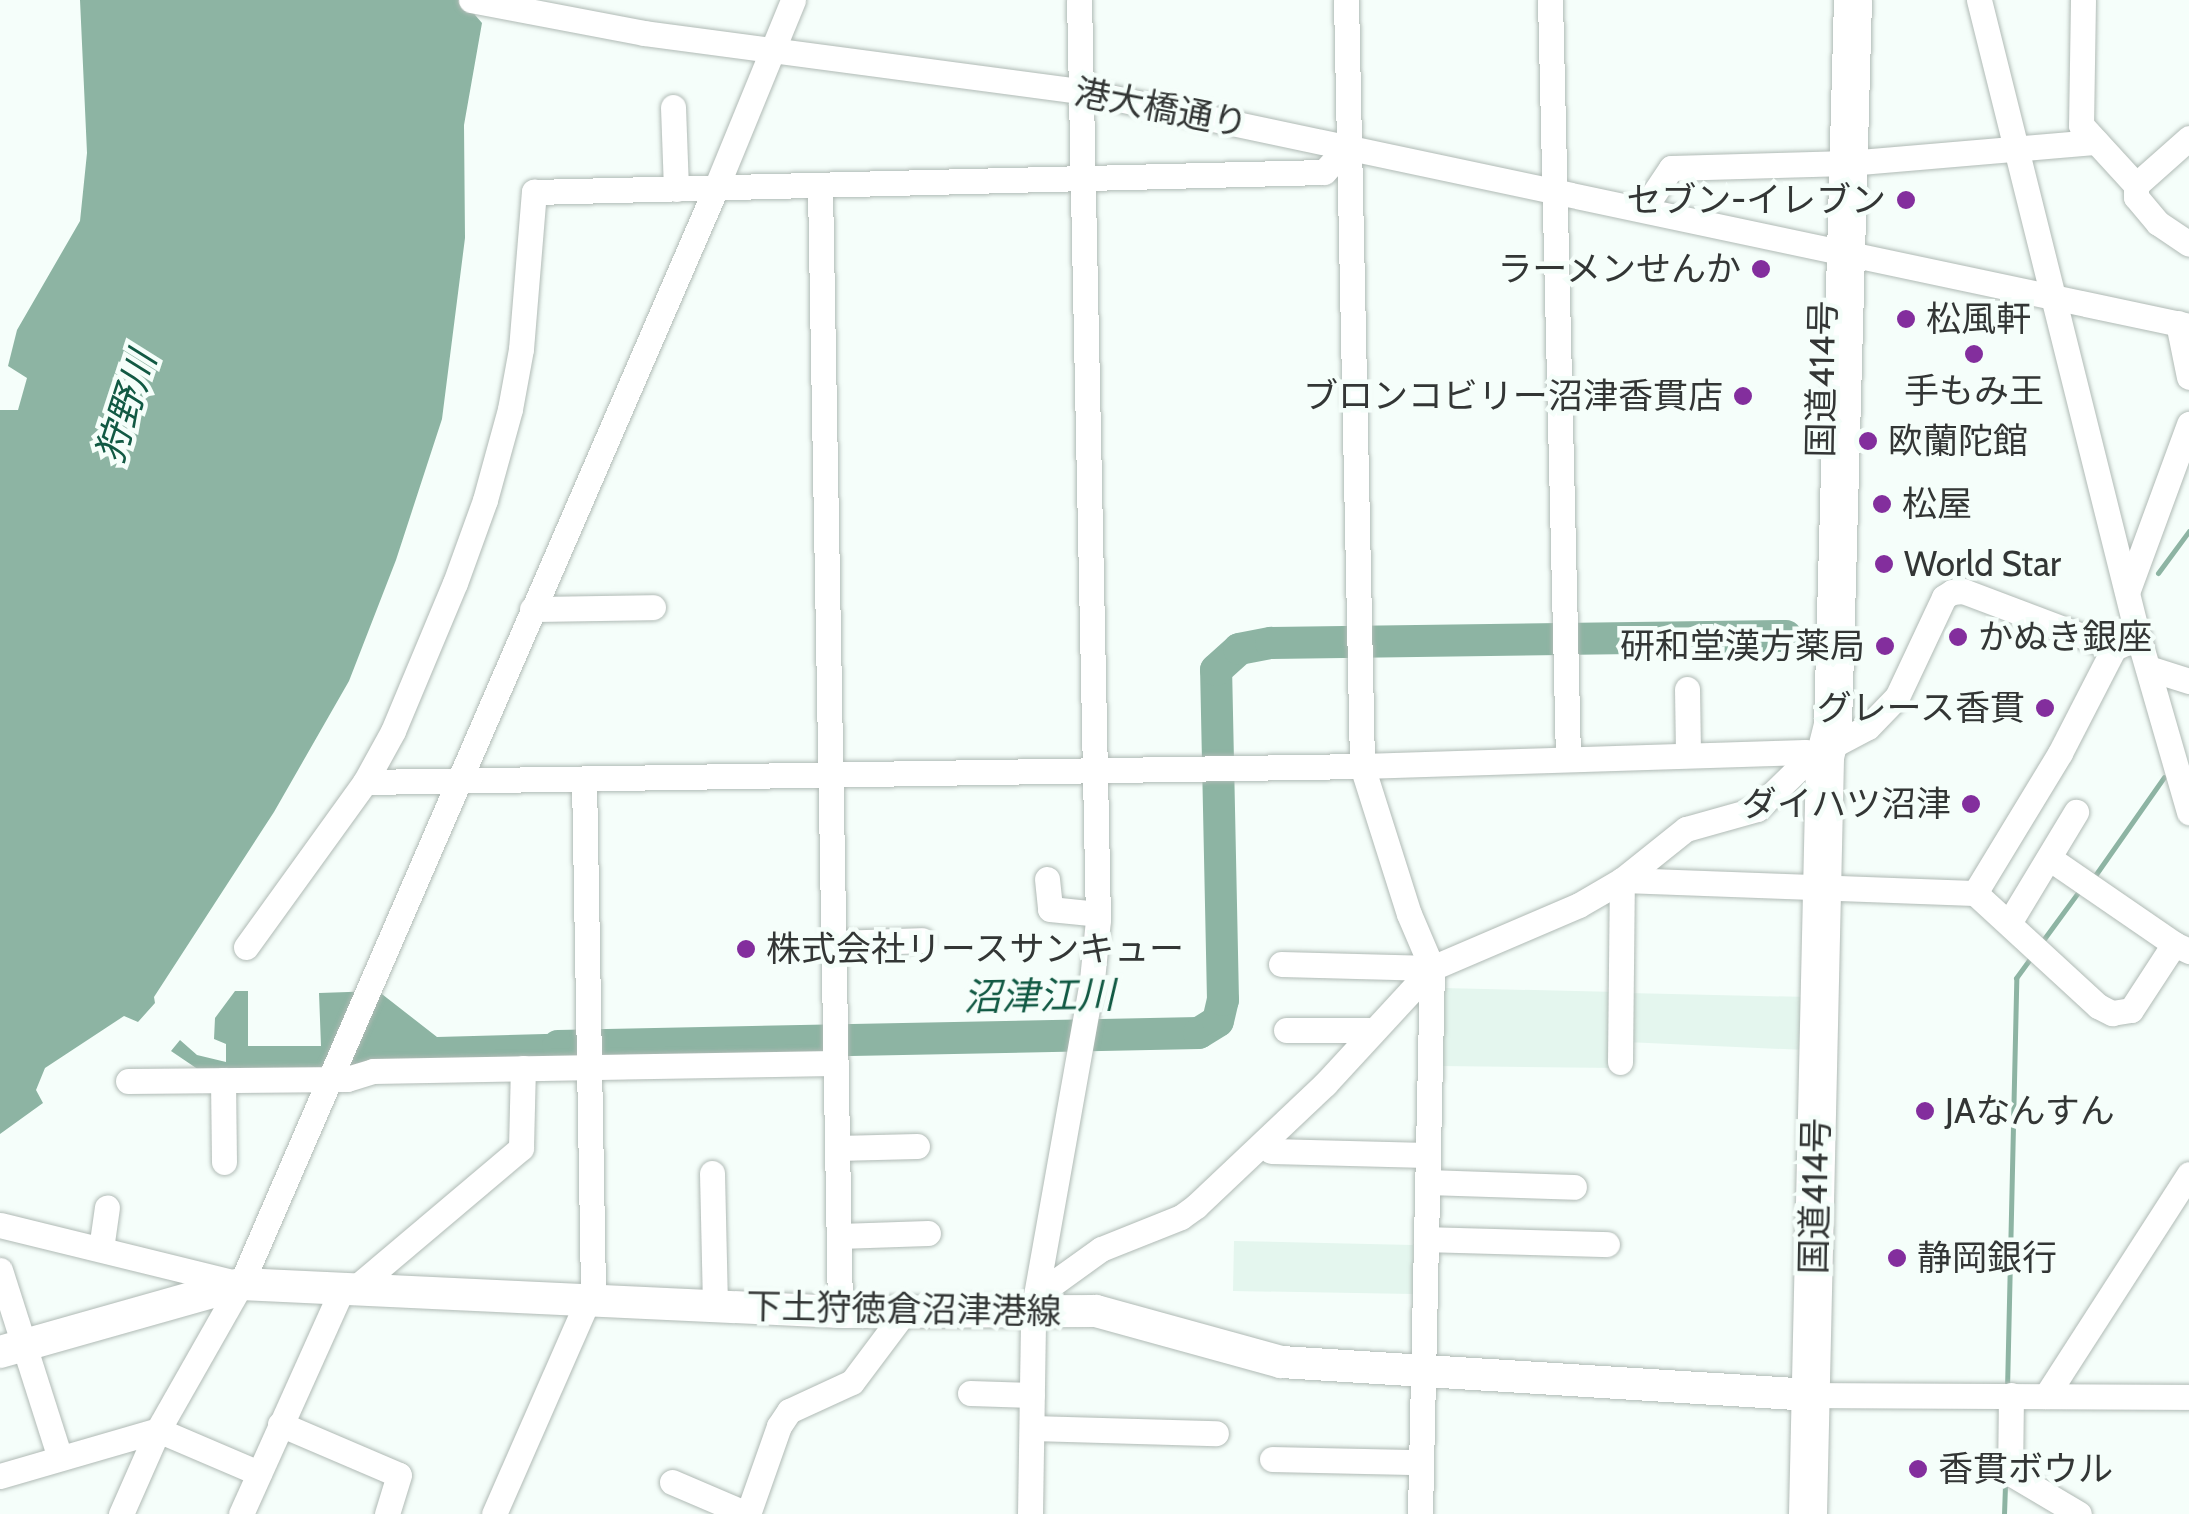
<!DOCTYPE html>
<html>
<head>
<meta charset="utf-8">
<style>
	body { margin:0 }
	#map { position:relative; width:2189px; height:1514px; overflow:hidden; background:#f5fefa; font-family:Cabin,"Noto Sans JP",sans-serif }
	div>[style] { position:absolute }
	.built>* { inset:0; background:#e4f6ee }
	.water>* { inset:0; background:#8db4a3 }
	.stream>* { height:5px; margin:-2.5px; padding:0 2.5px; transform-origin:2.5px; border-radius:2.5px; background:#8db4a3 }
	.river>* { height:32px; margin:-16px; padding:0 16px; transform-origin:16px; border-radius:16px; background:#8db4a3 }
	.roads { filter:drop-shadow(0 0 2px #b0bab5) drop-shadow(0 0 2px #b0bab5) }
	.minor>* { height:25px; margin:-12.5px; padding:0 12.5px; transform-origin:12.5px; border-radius:12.5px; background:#fff }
	.major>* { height:32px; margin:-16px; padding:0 16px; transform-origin:16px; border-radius:16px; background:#fff }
	.highway>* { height:38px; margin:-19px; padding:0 19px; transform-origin:19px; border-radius:19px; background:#fff }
	.dots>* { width:28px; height:28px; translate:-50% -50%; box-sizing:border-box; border:5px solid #f5fefa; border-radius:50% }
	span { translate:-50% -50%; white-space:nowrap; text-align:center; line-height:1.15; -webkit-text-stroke:9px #f5fefa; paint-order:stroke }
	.street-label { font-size:35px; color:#333635 }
	.poi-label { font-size:35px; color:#333635 }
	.right { translate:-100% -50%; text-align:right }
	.left { translate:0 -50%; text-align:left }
	.water-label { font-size:38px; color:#115943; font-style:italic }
</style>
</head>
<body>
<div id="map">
	<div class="built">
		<div style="clip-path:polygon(1443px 988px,1617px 992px,1616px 1068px,1440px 1066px)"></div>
		<div style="clip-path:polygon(1628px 993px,1807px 997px,1805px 1050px,1626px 1042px)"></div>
		<div style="clip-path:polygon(1234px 1241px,1413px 1245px,1413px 1294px,1233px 1291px)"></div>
	</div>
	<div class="water">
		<div style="clip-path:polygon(80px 0,462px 0,482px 23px,464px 125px,465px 238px,442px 419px,396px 560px,349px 681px,274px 812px,154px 997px,155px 1003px,138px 1022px,124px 1016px,45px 1068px,36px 1090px,43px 1103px,0 1134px,0 410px,18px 410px,27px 378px,8px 366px,17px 330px,80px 221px,87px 153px)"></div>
		<div style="clip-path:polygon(235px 991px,248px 991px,248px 1046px,321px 1046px,319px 993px,378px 991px,437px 1037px,582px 1033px,595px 1055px,344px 1071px,202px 1072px,171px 1051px,180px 1040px,197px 1055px,226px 1062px,226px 1044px,214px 1039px,215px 1018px)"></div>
	</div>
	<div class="stream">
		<div style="left:2158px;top:573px;width:52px;rotate:-53.6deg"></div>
		<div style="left:2094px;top:877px;width:122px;rotate:-55deg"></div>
		<div style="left:2041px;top:943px;width:64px;rotate:-53.8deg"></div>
		<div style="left:2007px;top:1390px;width:412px;rotate:-88.7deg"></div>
		<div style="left:2016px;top:978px;width:27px;rotate:-54deg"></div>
		<div style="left:2004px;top:1514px;width:33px;rotate:-88deg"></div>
	</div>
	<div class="river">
		<div style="left:558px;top:1046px;width:641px;rotate:-1.16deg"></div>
		<div style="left:1199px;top:1033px;width:22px;rotate:-32deg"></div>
		<div style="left:1218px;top:1021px;width:22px;rotate:-77deg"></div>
		<div style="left:1223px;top:1000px;width:330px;rotate:-91.2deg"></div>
		<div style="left:1216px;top:670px;width:31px;rotate:-42deg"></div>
		<div style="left:1239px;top:649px;width:33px;rotate:-11deg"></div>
		<div style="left:1271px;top:643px;width:515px;rotate:-0.78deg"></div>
	</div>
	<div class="roads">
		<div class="minor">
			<div style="left:471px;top:0;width:176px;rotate:10.8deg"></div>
			<div style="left:644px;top:33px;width:441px;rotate:7.6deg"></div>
			<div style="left:1081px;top:91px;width:1133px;rotate:11.97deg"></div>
			<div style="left:1346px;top:0;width:766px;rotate:88.8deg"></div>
			<div style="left:1362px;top:766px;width:155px;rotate:72.4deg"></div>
			<div style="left:1409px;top:914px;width:59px;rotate:66.9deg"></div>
			<div style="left:1432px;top:968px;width:546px;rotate:91.26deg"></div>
			<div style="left:1550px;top:0;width:758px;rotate:88.64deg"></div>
			<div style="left:1979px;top:0;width:644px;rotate:75.99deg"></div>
			<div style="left:2135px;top:625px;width:195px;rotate:73.9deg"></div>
			<div style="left:2083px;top:0;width:125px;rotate:90.9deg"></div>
			<div style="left:2081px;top:125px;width:81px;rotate:47.5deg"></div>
			<div style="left:673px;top:107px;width:82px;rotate:87.9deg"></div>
			<div style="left:2189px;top:138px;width:71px;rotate:138.4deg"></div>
			<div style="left:2136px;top:185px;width:12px;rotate:90deg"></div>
			<div style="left:2136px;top:197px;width:34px;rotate:50deg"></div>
			<div style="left:2158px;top:223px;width:37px;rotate:34deg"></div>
			<div style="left:820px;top:187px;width:1125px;rotate:88.98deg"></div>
			<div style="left:1645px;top:207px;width:47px;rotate:-56.3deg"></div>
			<div style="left:1671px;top:168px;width:178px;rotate:-1.6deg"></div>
			<div style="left:1849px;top:163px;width:248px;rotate:-4.9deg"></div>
			<div style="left:2178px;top:323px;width:55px;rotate:78.5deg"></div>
			<div style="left:2128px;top:590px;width:177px;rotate:-69.8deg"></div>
			<div style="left:532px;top:609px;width:121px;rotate:-0.9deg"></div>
			<div style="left:2148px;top:668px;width:43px;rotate:17.6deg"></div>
			<div style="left:1687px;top:689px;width:66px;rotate:89.1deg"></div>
			<div style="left:365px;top:782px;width:997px;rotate:-0.92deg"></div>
			<div style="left:1362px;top:766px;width:443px;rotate:-1.8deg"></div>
			<div style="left:1805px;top:752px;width:21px;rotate:14deg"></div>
			<div style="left:2049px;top:858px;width:152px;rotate:34.5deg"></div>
			<div style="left:1047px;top:879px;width:30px;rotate:84deg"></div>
			<div style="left:1050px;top:909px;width:48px;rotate:5.9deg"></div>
			<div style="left:1975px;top:893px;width:164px;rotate:-58.7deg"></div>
			<div style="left:2060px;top:753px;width:118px;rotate:-62.8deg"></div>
			<div style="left:2009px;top:923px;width:130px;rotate:-58.9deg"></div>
			<div style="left:833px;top:943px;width:89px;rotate:-1.9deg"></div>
			<div style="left:246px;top:947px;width:203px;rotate:-54.2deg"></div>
			<div style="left:365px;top:782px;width:58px;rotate:-61.2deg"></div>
			<div style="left:393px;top:731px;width:160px;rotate:-67.3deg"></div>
			<div style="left:455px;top:583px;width:88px;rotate:-70.1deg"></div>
			<div style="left:485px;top:500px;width:94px;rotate:-74.6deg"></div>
			<div style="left:510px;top:409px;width:61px;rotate:-79.6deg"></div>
			<div style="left:521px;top:349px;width:158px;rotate:-85.3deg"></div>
			<div style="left:534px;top:192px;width:790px;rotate:-1.45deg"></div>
			<div style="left:1324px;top:172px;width:36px;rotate:-48deg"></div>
			<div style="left:1281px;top:964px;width:151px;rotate:1.5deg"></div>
			<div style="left:1286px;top:1030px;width:88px"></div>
			<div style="left:1620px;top:1062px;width:182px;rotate:-89.4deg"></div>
			<div style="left:1622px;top:880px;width:353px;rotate:2.1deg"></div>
			<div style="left:1975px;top:893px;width:167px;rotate:42.6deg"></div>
			<div style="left:2098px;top:1006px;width:16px;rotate:27deg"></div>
			<div style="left:2112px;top:1013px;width:19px;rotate:-9deg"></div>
			<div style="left:2131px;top:1010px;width:79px;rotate:-56.9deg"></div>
			<div style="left:2174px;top:944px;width:17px;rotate:25deg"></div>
			<div style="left:223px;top:1080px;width:82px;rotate:89.3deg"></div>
			<div style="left:128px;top:1081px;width:219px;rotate:-0.5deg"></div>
			<div style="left:347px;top:1079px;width:27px;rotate:-17deg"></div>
			<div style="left:373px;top:1071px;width:462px;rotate:-1deg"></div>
			<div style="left:837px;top:1148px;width:80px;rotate:-1.4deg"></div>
			<div style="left:1271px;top:1151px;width:156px;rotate:1.5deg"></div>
			<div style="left:712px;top:1173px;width:133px;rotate:88.7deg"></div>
			<div style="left:1427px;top:1182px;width:147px;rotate:1.9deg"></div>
			<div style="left:0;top:1225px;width:248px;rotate:13.8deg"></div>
			<div style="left:839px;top:1236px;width:89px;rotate:-1.9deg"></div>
			<div style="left:1426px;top:1239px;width:181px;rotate:1.6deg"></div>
			<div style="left:101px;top:1249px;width:42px;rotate:-81.9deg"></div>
			<div style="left:0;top:1270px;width:197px;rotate:72.3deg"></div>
			<div style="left:353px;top:1290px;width:220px;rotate:-40.2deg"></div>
			<div style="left:521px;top:1148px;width:80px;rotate:-88.6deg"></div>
			<div style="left:1037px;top:1295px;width:79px;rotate:-35.7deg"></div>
			<div style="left:1101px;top:1249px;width:86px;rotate:-21.8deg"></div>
			<div style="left:1181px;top:1217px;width:19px;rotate:-36deg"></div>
			<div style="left:1196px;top:1206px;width:178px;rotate:-43.4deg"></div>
			<div style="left:1325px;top:1084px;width:158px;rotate:-47.3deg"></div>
			<div style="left:1432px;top:968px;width:160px;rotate:-23.2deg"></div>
			<div style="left:1579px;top:905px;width:50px;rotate:-30.2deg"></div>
			<div style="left:1622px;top:880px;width:82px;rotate:-38.6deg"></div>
			<div style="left:1686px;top:829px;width:74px;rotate:-15.7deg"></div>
			<div style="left:1757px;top:809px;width:62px;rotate:-44.3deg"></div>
			<div style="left:1801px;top:766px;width:26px;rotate:-21deg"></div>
			<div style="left:1825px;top:757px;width:15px;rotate:-53deg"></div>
			<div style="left:1834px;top:745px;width:38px;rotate:-28deg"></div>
			<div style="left:1868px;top:727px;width:42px;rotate:-46deg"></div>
			<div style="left:1897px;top:697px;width:110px;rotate:-64.8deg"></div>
			<div style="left:1944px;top:597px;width:9px;rotate:-32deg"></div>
			<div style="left:1952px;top:592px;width:11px;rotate:-5deg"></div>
			<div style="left:1963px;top:591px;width:161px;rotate:20.7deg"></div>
			<div style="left:2114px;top:648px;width:27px;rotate:-24deg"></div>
			<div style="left:970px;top:1393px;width:62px;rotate:1.8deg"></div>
			<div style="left:1811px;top:1395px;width:378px;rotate:0.3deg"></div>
			<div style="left:2011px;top:1395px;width:78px;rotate:90.7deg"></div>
			<div style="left:2010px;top:1473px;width:80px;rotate:30.7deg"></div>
			<div style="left:2046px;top:1396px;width:264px;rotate:-57.2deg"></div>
			<div style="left:280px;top:1424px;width:129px;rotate:23.2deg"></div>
			<div style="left:399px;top:1475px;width:41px;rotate:107.1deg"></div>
			<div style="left:1032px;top:1428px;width:184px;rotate:1.6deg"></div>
			<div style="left:1272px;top:1459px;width:149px;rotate:1.2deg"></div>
			<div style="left:0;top:1476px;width:165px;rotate:-16.2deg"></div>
			<div style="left:158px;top:1430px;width:110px;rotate:23.1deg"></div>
			<div style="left:672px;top:1482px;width:82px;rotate:23.1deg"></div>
			<div style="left:121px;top:1514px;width:92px;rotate:-66.2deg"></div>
			<div style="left:158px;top:1430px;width:168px;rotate:-60.4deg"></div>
			<div style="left:241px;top:1284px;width:1195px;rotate:-66.57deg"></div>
			<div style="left:716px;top:188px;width:203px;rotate:-67.7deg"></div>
			<div style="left:241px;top:1514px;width:247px;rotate:-65.8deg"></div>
			<div style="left:494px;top:1514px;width:246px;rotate:-66.3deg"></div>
			<div style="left:593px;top:1289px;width:509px;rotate:-91.01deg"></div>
			<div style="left:748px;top:1514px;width:93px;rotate:-70.6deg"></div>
			<div style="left:779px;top:1426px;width:18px;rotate:-56deg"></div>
			<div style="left:789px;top:1411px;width:69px;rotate:-24.7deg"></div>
			<div style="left:852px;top:1382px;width:85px;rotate:-53.1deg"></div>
			<div style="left:1030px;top:1514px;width:202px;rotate:-89.1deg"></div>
			<div style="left:1033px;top:1312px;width:337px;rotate:-79.9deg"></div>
			<div style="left:1092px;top:980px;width:60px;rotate:-84.3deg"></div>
			<div style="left:1098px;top:920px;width:920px;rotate:-91.18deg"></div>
		</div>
		<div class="major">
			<div style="left:0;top:1352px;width:250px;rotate:-15.8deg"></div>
			<div style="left:241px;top:1284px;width:600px;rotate:2.68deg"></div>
			<div style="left:840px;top:1312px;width:256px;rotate:-0.2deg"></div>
			<div style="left:1096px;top:1311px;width:192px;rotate:15.4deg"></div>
			<div style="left:1281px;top:1362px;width:531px;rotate:3.56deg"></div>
		</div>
		<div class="highway">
			<div style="left:1808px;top:1514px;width:757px;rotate:-88.71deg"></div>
			<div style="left:1825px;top:757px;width:33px;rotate:-76deg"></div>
			<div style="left:1833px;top:725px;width:725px;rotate:-88.42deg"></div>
		</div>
	</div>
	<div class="dots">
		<div style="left:1906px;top:200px;background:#832e9d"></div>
		<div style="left:1761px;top:269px;background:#832e9d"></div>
		<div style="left:1906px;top:319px;background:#832e9d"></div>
		<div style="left:1974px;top:354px;background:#832e9d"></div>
		<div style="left:1743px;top:396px;background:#832e9d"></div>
		<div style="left:1868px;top:441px;background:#832e9d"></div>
		<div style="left:1882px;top:504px;background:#832e9d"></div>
		<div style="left:1884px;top:564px;background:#832e9d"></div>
		<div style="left:1958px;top:637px;background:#832e9d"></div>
		<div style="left:1885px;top:646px;background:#832e9d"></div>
		<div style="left:2045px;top:708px;background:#832e9d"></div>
		<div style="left:1971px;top:804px;background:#832e9d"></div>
		<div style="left:746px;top:949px;background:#832e9d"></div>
		<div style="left:1925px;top:1111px;background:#832e9d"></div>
		<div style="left:1897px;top:1258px;background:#832e9d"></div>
		<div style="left:1918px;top:1469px;background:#832e9d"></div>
	</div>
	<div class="street-label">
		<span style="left:1161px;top:108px;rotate:11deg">港大橋通り</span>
		<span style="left:1822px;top:379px;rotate:-89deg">国道414号</span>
		<span style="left:1815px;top:1196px;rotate:-89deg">国道414号</span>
		<span style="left:904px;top:1309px;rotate:1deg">下土狩徳倉沼津港線</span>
	</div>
	<div class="poi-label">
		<span class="right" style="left:1886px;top:200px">セブン-イレブン</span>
		<span class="right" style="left:1741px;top:269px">ラーメンせんか</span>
		<span class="left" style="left:1926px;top:319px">松風軒</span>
		<span style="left:1974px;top:391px">手もみ王</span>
		<span class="right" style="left:1723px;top:396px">ブロンコビリー沼津香貫店</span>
		<span class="left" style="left:1888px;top:441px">欧蘭陀館</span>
		<span class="left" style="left:1902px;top:504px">松屋</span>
		<span class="left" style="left:1904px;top:564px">World Star</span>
		<span class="left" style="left:1978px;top:637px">かぬき銀座</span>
		<span class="right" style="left:1865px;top:646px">研和堂漢方薬局</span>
		<span class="right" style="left:2025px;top:708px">グレース香貫</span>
		<span class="right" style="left:1951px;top:804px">ダイハツ沼津</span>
		<span class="left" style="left:766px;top:949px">株式会社リースサンキュー</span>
		<span class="left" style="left:1945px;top:1111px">JAなんすん</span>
		<span class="left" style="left:1917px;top:1258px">静岡銀行</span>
		<span class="left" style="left:1938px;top:1469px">香貫ボウル</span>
	</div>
	<div class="water-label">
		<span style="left:126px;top:407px;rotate:-72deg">狩野川</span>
		<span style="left:1039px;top:996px;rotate:-1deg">沼津江川</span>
	</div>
</div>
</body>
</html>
